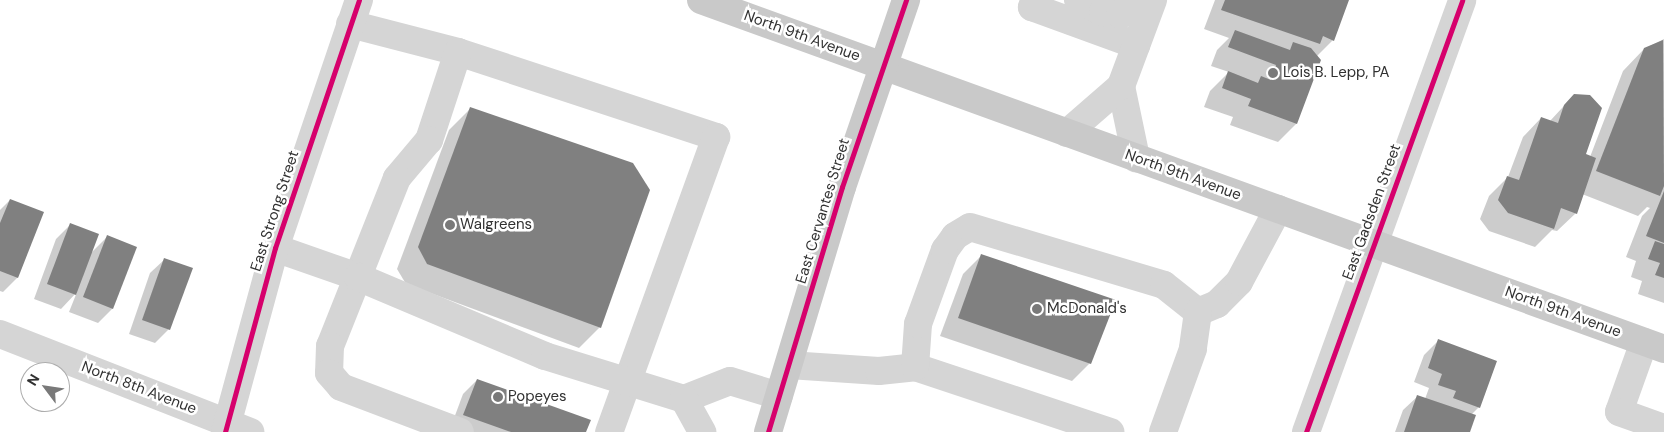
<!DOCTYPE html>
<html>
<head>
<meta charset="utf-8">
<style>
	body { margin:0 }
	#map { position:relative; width:1664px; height:432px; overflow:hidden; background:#fff; font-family:"DM Sans",sans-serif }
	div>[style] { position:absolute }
	.shadow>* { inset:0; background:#0003 }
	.building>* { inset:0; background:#808080 }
	.minor>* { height:28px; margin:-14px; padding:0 14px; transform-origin:14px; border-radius:14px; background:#d5d5d5 }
	.major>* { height:28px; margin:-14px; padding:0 14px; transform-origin:14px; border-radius:14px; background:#c9c9c9 }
	.cycleway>* { height:5px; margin:-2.5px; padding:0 2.5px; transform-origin:2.5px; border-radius:2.5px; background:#d6006c }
	.dots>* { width:14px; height:14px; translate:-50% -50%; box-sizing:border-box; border:2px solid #fff; border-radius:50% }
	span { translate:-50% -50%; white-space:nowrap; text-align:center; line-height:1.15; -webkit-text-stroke:5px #fff; paint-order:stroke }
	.street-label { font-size:15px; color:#313131 }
	.poi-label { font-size:15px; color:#313131 }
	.left { translate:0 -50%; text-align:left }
	.north { position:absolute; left:20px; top:362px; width:50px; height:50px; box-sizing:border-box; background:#fff; border:1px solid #adadad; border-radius:50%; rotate:301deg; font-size:14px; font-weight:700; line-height:20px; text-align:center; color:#313131 }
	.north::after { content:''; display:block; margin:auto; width:18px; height:22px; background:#797979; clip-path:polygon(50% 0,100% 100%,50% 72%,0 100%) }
</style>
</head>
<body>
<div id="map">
	<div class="shadow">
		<div style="clip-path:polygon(1215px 0,1347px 0,1333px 40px,1316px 57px,1319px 61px,1296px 124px,1278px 142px,1230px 125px,1233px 117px,1204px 107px,1210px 91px,1229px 72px,1211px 66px,1217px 50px,1229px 38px,1204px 29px)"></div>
		<div style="clip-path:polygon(1664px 39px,1664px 303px,1638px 294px,1642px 281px,1631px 277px,1636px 261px,1626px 257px,1642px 216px,1650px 208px,1647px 207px,1638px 216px,1582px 194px,1576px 213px,1557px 231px,1552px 230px,1535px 247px,1489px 231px,1480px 219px,1489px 196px,1508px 177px,1523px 137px,1541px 118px,1550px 121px,1574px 95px,1584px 155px,1590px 157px,1623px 71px,1644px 49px)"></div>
		<div style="clip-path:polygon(470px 109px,600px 327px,579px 348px,406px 284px,397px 269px,449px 130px)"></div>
		<div style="clip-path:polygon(10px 200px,17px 278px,3px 292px,0 291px,0 210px)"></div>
		<div style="clip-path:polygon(70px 225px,90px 254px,107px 237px,112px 309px,98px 323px,69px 312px,77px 292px,61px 309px,34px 299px,56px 239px)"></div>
		<div style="clip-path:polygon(981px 256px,1090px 363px,1072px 381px,940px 336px,963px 274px)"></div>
		<div style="clip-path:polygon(165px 259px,169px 329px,155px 343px,129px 334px,150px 273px)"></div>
		<div style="clip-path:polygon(1438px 341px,1479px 407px,1471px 415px,1469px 432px,1395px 432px,1403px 410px,1418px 396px,1425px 399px,1429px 388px,1414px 382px,1424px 355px)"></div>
		<div style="clip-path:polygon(477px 380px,585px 432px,459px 432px,450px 429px,463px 394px)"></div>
	</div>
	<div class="building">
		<div style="clip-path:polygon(1225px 0,1349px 0,1334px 41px,1323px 36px,1320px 44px,1221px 10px)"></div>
		<div style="clip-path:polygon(1235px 30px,1290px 50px,1293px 42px,1311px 48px,1321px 60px,1297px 124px,1248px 106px,1251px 99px,1222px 88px,1228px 71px,1258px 83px,1261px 76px,1271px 80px,1276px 65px,1228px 47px)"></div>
		<div style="clip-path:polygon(1663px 40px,1664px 186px,1660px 196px,1596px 171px,1644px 48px)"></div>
		<div style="clip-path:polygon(1574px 94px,1590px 95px,1602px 108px,1586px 154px,1596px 158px,1577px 214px,1561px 208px,1554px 229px,1508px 213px,1498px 200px,1507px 176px,1519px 180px,1541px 117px,1558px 123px,1564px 105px)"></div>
		<div style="clip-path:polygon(470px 107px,633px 163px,650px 190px,601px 328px,427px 264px,418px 247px)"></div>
		<div style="clip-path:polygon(1664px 191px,1664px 243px,1646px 236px)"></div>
		<div style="clip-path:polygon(10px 199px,44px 212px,18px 278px,0 271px,0 223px)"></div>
		<div style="clip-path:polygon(70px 223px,99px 234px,76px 295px,47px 284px)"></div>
		<div style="clip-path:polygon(107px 235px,137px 247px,113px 309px,83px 297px)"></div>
		<div style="clip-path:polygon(1655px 241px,1664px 244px,1664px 278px,1655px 275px,1660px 263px,1648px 259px)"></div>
		<div style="clip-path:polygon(981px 254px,1116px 300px,1091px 364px,958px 318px)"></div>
		<div style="clip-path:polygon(164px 258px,193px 268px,170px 330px,142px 320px)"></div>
		<div style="clip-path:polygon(1438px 339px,1497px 361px,1480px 408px,1453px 398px,1456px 391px,1438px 385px,1442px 374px,1428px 368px)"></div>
		<div style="clip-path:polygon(477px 379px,591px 420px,586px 432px,511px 432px,463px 415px)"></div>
		<div style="clip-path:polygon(1417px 395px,1476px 415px,1470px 432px,1404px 432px)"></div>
	</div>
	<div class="minor">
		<div style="left:1035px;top:0;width:8px;rotate:113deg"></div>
		<div style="left:1032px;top:7px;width:111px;rotate:20.1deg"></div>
		<div style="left:1078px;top:0;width:28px;rotate:26deg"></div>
		<div style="left:1103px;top:12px;width:17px;rotate:10deg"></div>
		<div style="left:1120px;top:15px;width:22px;rotate:-43deg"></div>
		<div style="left:350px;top:24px;width:112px;rotate:14.5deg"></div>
		<div style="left:458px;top:52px;width:272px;rotate:18.2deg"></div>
		<div style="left:716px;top:137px;width:314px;rotate:109.9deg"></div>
		<div style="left:458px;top:52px;width:93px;rotate:108.2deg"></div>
		<div style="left:429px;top:140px;width:50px;rotate:130.1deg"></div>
		<div style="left:397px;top:178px;width:181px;rotate:111.7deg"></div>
		<div style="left:330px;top:346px;width:27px;rotate:92deg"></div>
		<div style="left:329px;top:373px;width:18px;rotate:49deg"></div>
		<div style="left:341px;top:387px;width:127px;rotate:20.7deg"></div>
		<div style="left:1121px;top:86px;width:74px;rotate:78.2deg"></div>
		<div style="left:1067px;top:133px;width:72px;rotate:-41deg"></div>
		<div style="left:1121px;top:86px;width:92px;rotate:-69.6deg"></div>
		<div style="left:275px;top:248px;width:88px;rotate:19.3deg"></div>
		<div style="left:358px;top:277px;width:203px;rotate:22.9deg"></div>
		<div style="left:545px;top:356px;width:145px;rotate:17.2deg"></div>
		<div style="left:684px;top:399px;width:49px;rotate:-21.4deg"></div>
		<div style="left:730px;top:381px;width:51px;rotate:17deg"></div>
		<div style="left:1198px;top:312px;width:21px;rotate:-23deg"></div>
		<div style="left:1217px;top:304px;width:31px;rotate:-45deg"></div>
		<div style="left:1239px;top:282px;width:83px;rotate:-61.9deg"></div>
		<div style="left:0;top:334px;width:269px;rotate:21.4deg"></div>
		<div style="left:1644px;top:342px;width:74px;rotate:109.7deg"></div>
		<div style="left:1619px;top:412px;width:48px;rotate:19.6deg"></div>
		<div style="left:789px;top:365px;width:90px;rotate:3.8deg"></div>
		<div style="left:879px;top:371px;width:36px;rotate:-6deg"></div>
		<div style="left:915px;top:367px;width:206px;rotate:18.4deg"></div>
		<div style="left:915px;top:367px;width:43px;rotate:-86deg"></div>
		<div style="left:918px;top:324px;width:79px;rotate:-70deg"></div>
		<div style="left:945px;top:250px;width:17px;rotate:-54deg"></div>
		<div style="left:955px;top:236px;width:17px;rotate:-31deg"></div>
		<div style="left:970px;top:227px;width:202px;rotate:16.6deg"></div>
		<div style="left:1164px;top:285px;width:43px;rotate:38.5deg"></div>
		<div style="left:1198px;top:312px;width:37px;rotate:98deg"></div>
		<div style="left:1193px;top:349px;width:88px;rotate:109.9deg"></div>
		<div style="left:684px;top:399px;width:38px;rotate:61deg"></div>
		<div style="left:225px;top:432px;width:191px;rotate:-74.8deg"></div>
		<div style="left:275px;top:248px;width:262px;rotate:-71.3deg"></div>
		<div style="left:1306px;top:432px;width:459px;rotate:-70.1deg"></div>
	</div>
	<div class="major">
		<div style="left:701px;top:0;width:1024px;rotate:19.92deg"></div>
		<div style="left:768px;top:432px;width:256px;rotate:-73.2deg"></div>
		<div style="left:842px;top:187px;width:198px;rotate:-71.1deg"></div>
	</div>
	<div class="cycleway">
		<div style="left:225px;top:432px;width:191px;rotate:-74.8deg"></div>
		<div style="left:275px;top:248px;width:262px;rotate:-71.3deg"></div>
		<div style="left:768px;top:432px;width:256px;rotate:-73.2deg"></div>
		<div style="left:842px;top:187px;width:198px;rotate:-71.1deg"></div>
		<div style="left:1306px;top:432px;width:459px;rotate:-70.1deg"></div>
	</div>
	<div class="dots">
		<div style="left:1273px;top:73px;background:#797979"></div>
		<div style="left:450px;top:225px;background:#797979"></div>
		<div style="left:1037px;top:309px;background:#797979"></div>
		<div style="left:498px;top:397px;background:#797979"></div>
	</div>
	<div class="street-label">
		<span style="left:802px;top:36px;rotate:20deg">North 9th Avenue</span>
		<span style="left:1183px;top:175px;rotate:20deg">North 9th Avenue</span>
		<span style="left:275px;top:211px;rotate:-72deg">East Strong Street</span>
		<span style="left:823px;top:211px;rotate:-73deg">East Cervantes Street</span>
		<span style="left:1372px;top:212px;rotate:-70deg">East Gadsden Street</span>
		<span style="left:1563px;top:312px;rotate:20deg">North 9th Avenue</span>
		<span style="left:139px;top:388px;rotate:21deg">North 8th Avenue</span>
	</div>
	<div class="poi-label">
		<span class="left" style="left:1283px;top:73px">Lois B. Lepp, PA</span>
		<span class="left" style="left:460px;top:225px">Walgreens</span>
		<span class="left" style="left:1047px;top:309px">McDonald's</span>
		<span class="left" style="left:508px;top:397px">Popeyes</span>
	</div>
	<div class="north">N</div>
</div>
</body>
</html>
